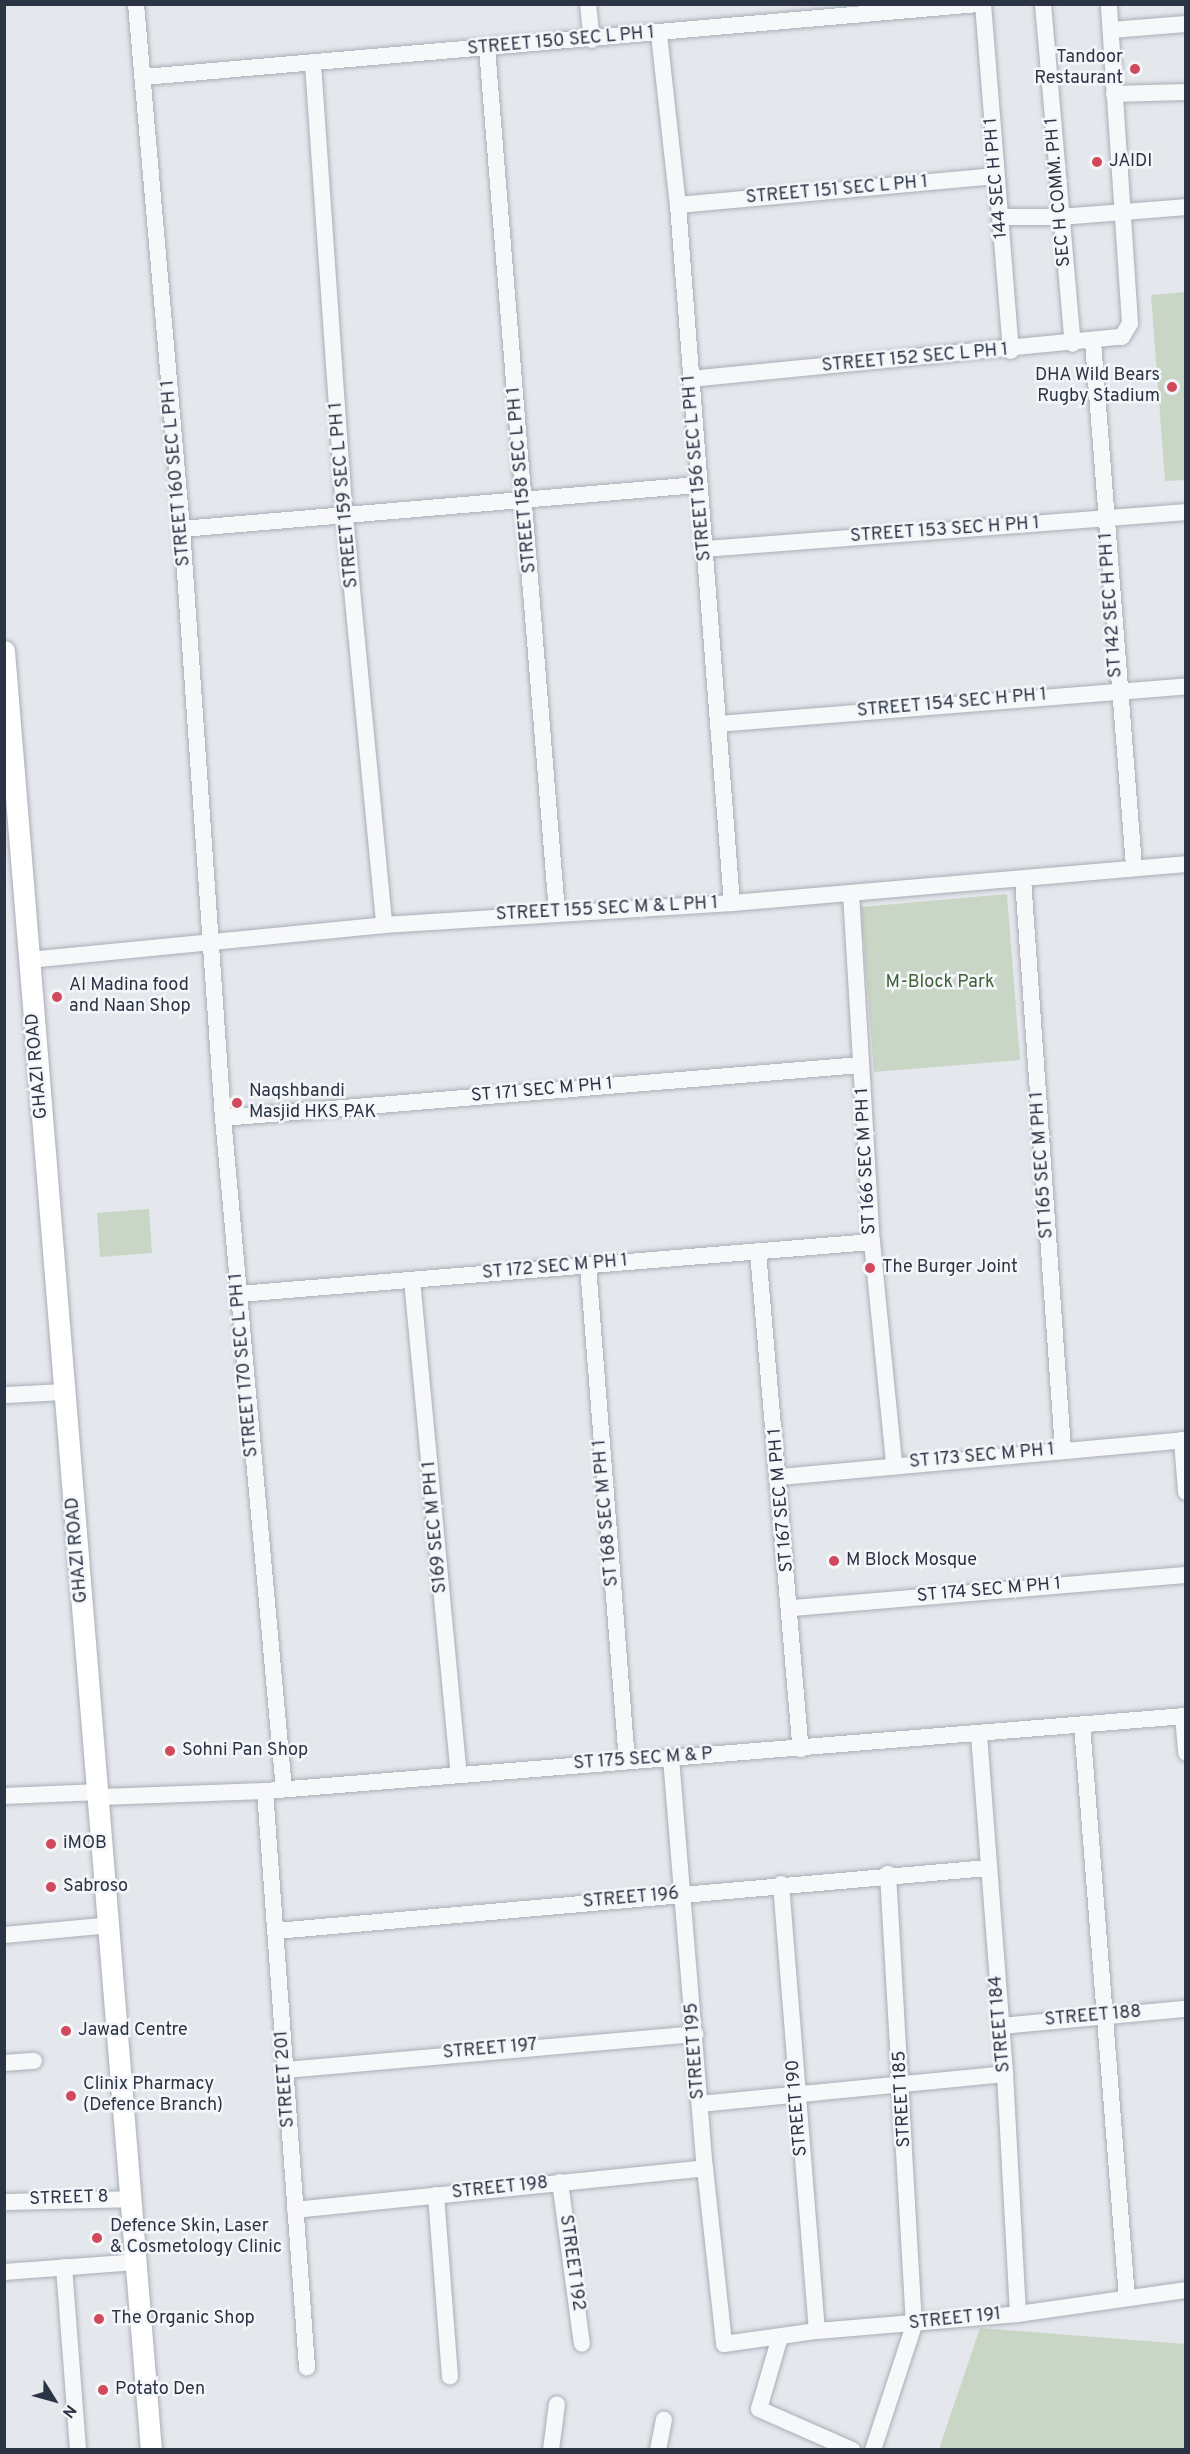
<!DOCTYPE html>
<html>
<head>
<meta charset="utf-8">
<style>
	body { margin:0 }
	#map { position:relative; width:1190px; height:2454px; overflow:hidden; background:#e4e7ec; font-family:Overpass,sans-serif }
	div>[style] { position:absolute }
	.green>* { inset:0; background:#c9d6c5 }
	.roads { filter:drop-shadow(0 0 2px #a9aeb7) drop-shadow(0 0 2px #a9aeb7) }
	.minor>* { height:16px; margin:-8px; padding:0 8px; transform-origin:8px; border-radius:8px; background:#f7f8fa }
	.major>* { height:21px; margin:-10.5px; padding:0 10.5px; transform-origin:10.5px; border-radius:10.5px; background:#fff }
	.dots>* { width:16px; height:16px; translate:-50% -50%; box-sizing:border-box; border:3px solid #f4f6f9; border-radius:50% }
	span { translate:-50% -50%; white-space:nowrap; text-align:center; line-height:1.15; -webkit-text-stroke:5px #f4f6f9; paint-order:stroke }
	.street-label { font-size:18px; color:#2b3445 }
	.poi-label { font-size:18px; color:#2b3445 }
	.right { translate:-100% -50%; text-align:right }
	.left { translate:0 -50%; text-align:left }
	.park-label { font-size:18px; color:#3f6138 }
	.frame { position:absolute; inset:0; border:6px solid #2b3445; pointer-events:none }
	.north { position:absolute; left:24px; top:2370px; width:60px; height:60px; -webkit-text-stroke:4px #f4f6f9; paint-order:stroke; rotate:127deg; font-size:16px; font-weight:700; line-height:24px; text-align:center; color:#2b3445 }
	.north::after { content:''; display:block; margin:auto; width:21px; height:27px; background:#2b3445; clip-path:polygon(50% 0,100% 100%,50% 72%,0 100%) }
</style>
</head>
<body>
<div id="map">
	<div class="green">
		<div style="clip-path:polygon(1185px 292px,1185px 480px,1165px 481px,1151px 295px)"></div>
		<div style="clip-path:polygon(1007px 894px,1020px 1060px,874px 1072px,861px 907px)"></div>
		<div style="clip-path:polygon(149px 1209px,152px 1253px,100px 1257px,97px 1213px)"></div>
		<div style="clip-path:polygon(980px 2328px,1185px 2344px,1185px 2449px,939px 2449px)"></div>
	</div>
	<div class="roads">
		<div class="minor">
			<div style="left:136px;top:4px;width:527px;rotate:84.99deg"></div>
			<div style="left:182px;top:529px;width:590px;rotate:86.02deg"></div>
			<div style="left:223px;top:1118px;width:674px;rotate:84.81deg"></div>
			<div style="left:588px;top:4px;width:36px;rotate:84deg"></div>
			<div style="left:983px;top:4px;width:348px;rotate:85.4deg"></div>
			<div style="left:1043px;top:4px;width:341px;rotate:85deg"></div>
			<div style="left:1111px;top:30px;width:75px;rotate:-4.6deg"></div>
			<div style="left:659px;top:34px;width:172px;rotate:83.7deg"></div>
			<div style="left:678px;top:205px;width:700px;rotate:85.58deg"></div>
			<div style="left:487px;top:48px;width:867px;rotate:85.37deg"></div>
			<div style="left:313px;top:64px;width:454px;rotate:86deg"></div>
			<div style="left:345px;top:517px;width:410px;rotate:84.5deg"></div>
			<div style="left:144px;top:77px;width:837px;rotate:-5deg"></div>
			<div style="left:1114px;top:94px;width:72px;rotate:-1.6deg"></div>
			<div style="left:678px;top:205px;width:319px;rotate:-5.2deg"></div>
			<div style="left:1000px;top:217px;width:60px"></div>
			<div style="left:1060px;top:217px;width:126px;rotate:-4.5deg"></div>
			<div style="left:1093px;top:342px;width:527px;rotate:85.53deg"></div>
			<div style="left:690px;top:379px;width:434px;rotate:-5.6deg"></div>
			<div style="left:1122px;top:337px;width:16px;rotate:-60deg"></div>
			<div style="left:1130px;top:323px;width:320px;rotate:-93.8deg"></div>
			<div style="left:182px;top:529px;width:517px;rotate:-4.88deg"></div>
			<div style="left:705px;top:549px;width:482px;rotate:-4.4deg"></div>
			<div style="left:718px;top:724px;width:470px;rotate:-4.6deg"></div>
			<div style="left:1023px;top:879px;width:572px;rotate:85.99deg"></div>
			<div style="left:851px;top:893px;width:350px;rotate:86.6deg"></div>
			<div style="left:872px;top:1242px;width:223px;rotate:84.3deg"></div>
			<div style="left:29px;top:960px;width:357px;rotate:-5.6deg"></div>
			<div style="left:384px;top:925px;width:349px;rotate:-3.6deg"></div>
			<div style="left:732px;top:903px;width:456px;rotate:-4.9deg"></div>
			<div style="left:223px;top:1118px;width:640px;rotate:-4.75deg"></div>
			<div style="left:758px;top:1252px;width:499px;rotate:85.1deg"></div>
			<div style="left:588px;top:1266px;width:497px;rotate:85.5deg"></div>
			<div style="left:412px;top:1280px;width:496px;rotate:84.6deg"></div>
			<div style="left:239px;top:1294px;width:635px;rotate:-4.7deg"></div>
			<div style="left:4px;top:1395px;width:62px;rotate:-2.8deg"></div>
			<div style="left:1182px;top:1440px;width:52px;rotate:85.6deg"></div>
			<div style="left:780px;top:1477px;width:408px;rotate:-5.2deg"></div>
			<div style="left:792px;top:1608px;width:395px;rotate:-4.8deg"></div>
			<div style="left:1183px;top:1716px;width:37px;rotate:85deg"></div>
			<div style="left:1082px;top:1725px;width:575px;rotate:85.51deg"></div>
			<div style="left:979px;top:1735px;width:340px;rotate:85.6deg"></div>
			<div style="left:1005px;top:2074px;width:240px;rotate:86.9deg"></div>
			<div style="left:671px;top:1758px;width:411px;rotate:85.3deg"></div>
			<div style="left:705px;top:2168px;width:177px;rotate:83.8deg"></div>
			<div style="left:724px;top:2344px;width:94px;rotate:-8deg"></div>
			<div style="left:817px;top:2331px;width:202px;rotate:-4.8deg"></div>
			<div style="left:1018px;top:2314px;width:170px;rotate:-8.1deg"></div>
			<div style="left:265px;top:1791px;width:578px;rotate:85.83deg"></div>
			<div style="left:4px;top:1796px;width:96px;rotate:-2.4deg"></div>
			<div style="left:101px;top:1797px;width:164px;rotate:-2.1deg"></div>
			<div style="left:265px;top:1791px;width:924px;rotate:-4.66deg"></div>
			<div style="left:781px;top:1884px;width:448px;rotate:85.4deg"></div>
			<div style="left:276px;top:1931px;width:714px;rotate:-5.06deg"></div>
			<div style="left:4px;top:1935px;width:107px;rotate:-5.3deg"></div>
			<div style="left:1001px;top:2026px;width:186px;rotate:-5.3deg"></div>
			<div style="left:4px;top:2063px;width:30px;rotate:-4deg"></div>
			<div style="left:285px;top:2070px;width:412px;rotate:-5deg"></div>
			<div style="left:700px;top:2104px;width:306px;rotate:-5.6deg"></div>
			<div style="left:560px;top:2182px;width:163px;rotate:82.3deg"></div>
			<div style="left:436px;top:2195px;width:182px;rotate:85.6deg"></div>
			<div style="left:4px;top:2202px;width:129px;rotate:-1.3deg"></div>
			<div style="left:295px;top:2210px;width:412px;rotate:-5.8deg"></div>
			<div style="left:64px;top:2267px;width:184px;rotate:85.6deg"></div>
			<div style="left:4px;top:2272px;width:132px;rotate:-4.3deg"></div>
			<div style="left:780px;top:2337px;width:75px;rotate:106.3deg"></div>
			<div style="left:759px;top:2409px;width:102px;rotate:23.8deg"></div>
			<div style="left:551px;top:2450px;width:46px;rotate:-82.6deg"></div>
			<div style="left:658px;top:2450px;width:31px;rotate:-79deg"></div>
			<div style="left:873px;top:2450px;width:132px;rotate:-71.8deg"></div>
			<div style="left:914px;top:2325px;width:452px;rotate:-93.3deg"></div>
		</div>
		<div class="major">
			<div style="left:4px;top:651px;width:1805px;rotate:85.33deg"></div>
		</div>
	</div>
	<div class="dots">
		<div style="left:1135px;top:69px;background:#d1495b"></div>
		<div style="left:1097px;top:162px;background:#d1495b"></div>
		<div style="left:1172px;top:387px;background:#d1495b"></div>
		<div style="left:57px;top:997px;background:#d1495b"></div>
		<div style="left:237px;top:1103px;background:#d1495b"></div>
		<div style="left:870px;top:1268px;background:#d1495b"></div>
		<div style="left:834px;top:1561px;background:#d1495b"></div>
		<div style="left:170px;top:1751px;background:#d1495b"></div>
		<div style="left:51px;top:1844px;background:#d1495b"></div>
		<div style="left:51px;top:1887px;background:#d1495b"></div>
		<div style="left:66px;top:2031px;background:#d1495b"></div>
		<div style="left:71px;top:2096px;background:#d1495b"></div>
		<div style="left:97px;top:2238px;background:#d1495b"></div>
		<div style="left:99px;top:2319px;background:#d1495b"></div>
		<div style="left:103px;top:2390px;background:#d1495b"></div>
	</div>
	<div class="street-label">
		<span style="left:561px;top:42px;rotate:-5deg">STREET 150 SEC L PH 1</span>
		<span style="left:997px;top:178px;rotate:-95deg">144 SEC H PH 1</span>
		<span style="left:837px;top:191px;rotate:-5deg">STREET 151 SEC L PH 1</span>
		<span style="left:1059px;top:192px;rotate:-95deg">SEC H COMM. PH 1</span>
		<span style="left:915px;top:359px;rotate:-5deg">STREET 152 SEC L PH 1</span>
		<span style="left:698px;top:468px;rotate:-95deg">STREET 156 SEC L PH 1</span>
		<span style="left:177px;top:473px;rotate:-95deg">STREET 160 SEC L PH 1</span>
		<span style="left:523px;top:480px;rotate:-95deg">STREET 158 SEC L PH 1</span>
		<span style="left:345px;top:495px;rotate:-95deg">STREET 159 SEC L PH 1</span>
		<span style="left:945px;top:531px;rotate:-4deg">STREET 153 SEC H PH 1</span>
		<span style="left:1112px;top:605px;rotate:-94deg">ST 142 SEC H PH 1</span>
		<span style="left:952px;top:704px;rotate:-5deg">STREET 154 SEC H PH 1</span>
		<span style="left:607px;top:910px;rotate:-3deg">STREET 155 SEC M &amp; L PH 1</span>
		<span style="left:38px;top:1066px;rotate:-95deg">GHAZI ROAD</span>
		<span style="left:542px;top:1091px;rotate:-5deg">ST 171 SEC M PH 1</span>
		<span style="left:867px;top:1161px;rotate:-93deg">ST 166 SEC M PH 1</span>
		<span style="left:1043px;top:1165px;rotate:-94deg">ST 165 SEC M PH 1</span>
		<span style="left:555px;top:1268px;rotate:-5deg">ST 172 SEC M PH 1</span>
		<span style="left:245px;top:1365px;rotate:-95deg">STREET 170 SEC L PH 1</span>
		<span style="left:982px;top:1457px;rotate:-5deg">ST 173 SEC M PH 1</span>
		<span style="left:782px;top:1500px;rotate:-95deg">ST 167 SEC M PH 1</span>
		<span style="left:607px;top:1513px;rotate:-95deg">ST 168 SEC M PH 1</span>
		<span style="left:436px;top:1527px;rotate:-95deg">S169 SEC M PH 1</span>
		<span style="left:78px;top:1550px;rotate:-95deg">GHAZI ROAD</span>
		<span style="left:989px;top:1591px;rotate:-5deg">ST 174 SEC M PH 1</span>
		<span style="left:643px;top:1760px;rotate:-4deg">ST 175 SEC M &amp; P</span>
		<span style="left:631px;top:1899px;rotate:-5deg">STREET 196</span>
		<span style="left:1093px;top:2017px;rotate:-5deg">STREET 188</span>
		<span style="left:1001px;top:2024px;rotate:-95deg">STREET 184</span>
		<span style="left:490px;top:2050px;rotate:-5deg">STREET 197</span>
		<span style="left:696px;top:2051px;rotate:-94deg">STREET 195</span>
		<span style="left:286px;top:2079px;rotate:-94deg">STREET 201</span>
		<span style="left:903px;top:2099px;rotate:-93deg">STREET 185</span>
		<span style="left:798px;top:2108px;rotate:-95deg">STREET 190</span>
		<span style="left:500px;top:2189px;rotate:-6deg">STREET 198</span>
		<span style="left:69px;top:2199px;rotate:-2deg">STREET 8</span>
		<span style="left:571px;top:2263px;rotate:82deg">STREET 192</span>
		<span style="left:955px;top:2320px;rotate:-6deg">STREET 191</span>
	</div>
	<div class="poi-label">
		<span class="right" style="left:1123px;top:69px">Tandoor<br>Restaurant</span>
		<span class="left" style="left:1109px;top:162px">JAIDI</span>
		<span class="right" style="left:1160px;top:387px">DHA Wild Bears<br>Rugby Stadium</span>
		<span class="left" style="left:69px;top:997px">Al Madina food<br>and Naan Shop</span>
		<span class="left" style="left:249px;top:1103px">Naqshbandi<br>Masjid HKS PAK</span>
		<span class="left" style="left:882px;top:1268px">The Burger Joint</span>
		<span class="left" style="left:846px;top:1561px">M Block Mosque</span>
		<span class="left" style="left:182px;top:1751px">Sohni Pan Shop</span>
		<span class="left" style="left:63px;top:1844px">iMOB</span>
		<span class="left" style="left:63px;top:1887px">Sabroso</span>
		<span class="left" style="left:78px;top:2031px">Jawad Centre</span>
		<span class="left" style="left:83px;top:2096px">Clinix Pharmacy<br>(Defence Branch)</span>
		<span class="left" style="left:110px;top:2238px">Defence Skin, Laser<br>&amp; Cosmetology Clinic</span>
		<span class="left" style="left:111px;top:2319px">The Organic Shop</span>
		<span class="left" style="left:115px;top:2390px">Potato Den</span>
	</div>
	<div class="park-label">
		<span style="left:940px;top:983px">M-Block Park</span>
	</div>
	<div class="frame"></div>
	<div class="north">N</div>
</div>
</body>
</html>
